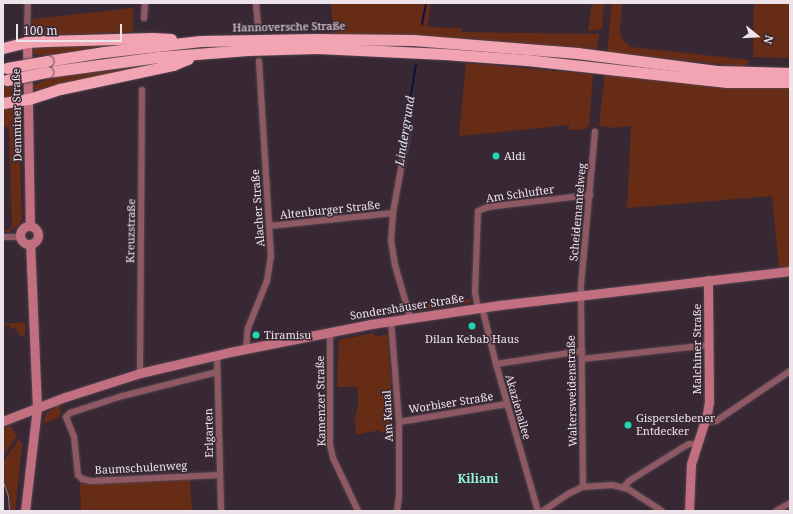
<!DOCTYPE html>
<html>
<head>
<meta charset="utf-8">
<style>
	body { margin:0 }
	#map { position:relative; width:793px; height:514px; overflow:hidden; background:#382834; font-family:"Noto Serif",serif }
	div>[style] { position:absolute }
	.green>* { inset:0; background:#672c16 }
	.stream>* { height:2px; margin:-1px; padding:0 1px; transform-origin:1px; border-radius:1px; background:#0c1145 }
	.roads { filter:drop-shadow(0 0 1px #554651) drop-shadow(0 0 1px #554651) }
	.street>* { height:6px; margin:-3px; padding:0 3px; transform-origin:3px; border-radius:3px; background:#8e5963 }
	.secondary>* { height:9px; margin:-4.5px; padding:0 4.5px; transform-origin:4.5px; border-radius:4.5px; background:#c27080 }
	.secondary>.ring { margin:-4.5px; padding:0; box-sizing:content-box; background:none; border:9px solid #c27080; border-radius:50% }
	.highway>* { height:11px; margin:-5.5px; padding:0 5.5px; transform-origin:5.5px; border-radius:5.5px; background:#f2a4b2 }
	.tram>* { height:1px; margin:-0.5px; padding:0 0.5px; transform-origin:0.5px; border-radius:0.5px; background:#8d7f8a }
	.bridges { filter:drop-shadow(0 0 1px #554651) drop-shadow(0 0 1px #554651) }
	.highway-bridge>* { height:11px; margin:-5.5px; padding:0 5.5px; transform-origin:5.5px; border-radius:5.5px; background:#f2a4b2 }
	.dots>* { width:11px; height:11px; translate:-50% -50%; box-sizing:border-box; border:2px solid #382834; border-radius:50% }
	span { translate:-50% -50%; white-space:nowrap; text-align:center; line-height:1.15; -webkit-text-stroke:3px #382834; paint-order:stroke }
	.street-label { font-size:11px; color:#ede3eb }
	.poi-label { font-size:11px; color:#ede3eb }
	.left { translate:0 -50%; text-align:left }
	.water-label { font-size:12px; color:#dce2f4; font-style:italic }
	.neighbourhood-label { font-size:12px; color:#92f3d7; font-weight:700 }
	.frame { position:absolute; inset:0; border:4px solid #ede3eb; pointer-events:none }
	.north { position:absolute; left:737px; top:16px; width:40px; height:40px; -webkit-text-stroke:3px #382834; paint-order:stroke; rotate:108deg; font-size:11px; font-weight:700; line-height:16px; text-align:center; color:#ede3eb }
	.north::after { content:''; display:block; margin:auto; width:14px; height:18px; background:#ede3eb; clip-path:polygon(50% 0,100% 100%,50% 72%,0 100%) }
	.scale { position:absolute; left:16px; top:24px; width:106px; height:18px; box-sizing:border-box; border:2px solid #ede3eb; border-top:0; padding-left:5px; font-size:12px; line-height:14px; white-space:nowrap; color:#ede3eb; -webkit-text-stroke:3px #382834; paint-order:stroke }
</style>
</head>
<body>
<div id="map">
	<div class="green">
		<div style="clip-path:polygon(331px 3px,419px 3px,418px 10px,420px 3px,431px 3px,427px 27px,462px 28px,462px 32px,599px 34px,597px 50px,475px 39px,333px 34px)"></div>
		<div style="clip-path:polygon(592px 3px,604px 3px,602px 29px,588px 31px)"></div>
		<div style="clip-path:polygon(612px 3px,622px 3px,620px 31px,623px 41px,631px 47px,749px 60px,747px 67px,607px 52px)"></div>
		<div style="clip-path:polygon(754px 3px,790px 3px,790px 58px,753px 57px)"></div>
		<div style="clip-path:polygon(133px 8px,133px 32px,38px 36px,33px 32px,32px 19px)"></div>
		<div style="clip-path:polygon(169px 40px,52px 56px,32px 54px,34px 47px,38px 45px)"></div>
		<div style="clip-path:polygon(163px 62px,40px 91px,36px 90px,32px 86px,55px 76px)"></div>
		<div style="clip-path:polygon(466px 63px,593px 74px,589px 125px,586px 129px,569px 130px,569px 125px,459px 136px)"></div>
		<div style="clip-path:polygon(605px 73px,790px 87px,790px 268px,779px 269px,772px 196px,627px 208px,631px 126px,607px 128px,608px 124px,607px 127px,599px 126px)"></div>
		<div style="clip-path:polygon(6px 85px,7px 87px,21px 85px,20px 94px,3px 100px,3px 86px)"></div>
		<div style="clip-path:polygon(3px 105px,15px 106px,18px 109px,22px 217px,19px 225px,9px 232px,3px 232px,3px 230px,12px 229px,9px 127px,3px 127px)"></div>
		<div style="clip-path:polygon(472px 299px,469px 303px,414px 311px,411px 310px,413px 306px)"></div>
		<div style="clip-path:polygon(25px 322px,25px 337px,19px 335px,16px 328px,10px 329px,9px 325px,3px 326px,3px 324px)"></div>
		<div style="clip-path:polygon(374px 333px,375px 337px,388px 334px,393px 418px,391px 421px,392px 428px,389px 428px,389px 431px,381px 433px,380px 430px,356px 435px,355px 418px,358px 405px,358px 387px,337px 387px,339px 340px)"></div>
		<div style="clip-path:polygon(59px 404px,61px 412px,59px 417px,43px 424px,47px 413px)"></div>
		<div style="clip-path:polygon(11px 426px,17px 436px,3px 456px,3px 428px)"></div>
		<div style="clip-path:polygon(19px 439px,22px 445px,15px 511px,10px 511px,10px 498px,3px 478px,3px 462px)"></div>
		<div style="clip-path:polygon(190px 479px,192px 511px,81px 511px,80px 484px)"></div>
	</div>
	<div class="stream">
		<div style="left:422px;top:24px;width:21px;rotate:-79deg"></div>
		<div style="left:404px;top:135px;width:71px;rotate:-80.3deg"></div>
	</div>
	<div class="roads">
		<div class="street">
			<div style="left:256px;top:3px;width:25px;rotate:85deg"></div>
			<div style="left:144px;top:18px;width:15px;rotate:-86deg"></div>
			<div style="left:27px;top:42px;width:39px;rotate:-89deg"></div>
			<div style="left:407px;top:135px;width:79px;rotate:100.2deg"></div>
			<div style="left:393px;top:213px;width:27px;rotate:94deg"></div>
			<div style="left:391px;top:240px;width:25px;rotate:81deg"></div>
			<div style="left:395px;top:265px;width:54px;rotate:73.9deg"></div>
			<div style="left:269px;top:226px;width:125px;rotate:-6deg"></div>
			<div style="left:3px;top:237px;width:17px"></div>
			<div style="left:482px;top:307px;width:59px;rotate:76.2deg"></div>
			<div style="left:496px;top:364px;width:153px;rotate:74.1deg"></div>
			<div style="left:478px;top:308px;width:15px;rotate:-101deg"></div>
			<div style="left:475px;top:293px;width:82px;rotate:-87.9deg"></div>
			<div style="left:478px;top:211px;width:11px;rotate:-22deg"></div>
			<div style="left:488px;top:207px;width:103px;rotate:-6.7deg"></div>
			<div style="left:391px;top:320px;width:102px;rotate:85.5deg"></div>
			<div style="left:399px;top:422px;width:75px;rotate:90deg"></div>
			<div style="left:399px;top:497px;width:14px;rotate:98deg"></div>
			<div style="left:330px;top:332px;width:113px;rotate:90deg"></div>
			<div style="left:330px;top:445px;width:13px;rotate:77deg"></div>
			<div style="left:333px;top:458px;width:59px;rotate:64.7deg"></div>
			<div style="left:246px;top:349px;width:21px;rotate:-85deg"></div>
			<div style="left:248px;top:328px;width:51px;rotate:-68deg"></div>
			<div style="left:267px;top:281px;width:24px;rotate:-81deg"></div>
			<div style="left:271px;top:257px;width:196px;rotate:-93.5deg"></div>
			<div style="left:217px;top:355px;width:156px;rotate:88.5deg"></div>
			<div style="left:582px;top:359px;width:128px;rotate:-6.3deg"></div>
			<div style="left:496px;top:364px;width:87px;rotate:-8.6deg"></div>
			<div style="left:217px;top:372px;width:101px;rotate:165.7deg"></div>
			<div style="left:119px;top:397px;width:52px;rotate:161.9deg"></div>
			<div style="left:70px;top:413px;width:6px;rotate:135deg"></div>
			<div style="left:66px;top:417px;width:22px;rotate:68deg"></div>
			<div style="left:74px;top:437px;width:38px;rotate:84deg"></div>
			<div style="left:78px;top:475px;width:6px;rotate:45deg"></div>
			<div style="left:82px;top:479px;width:9px;rotate:13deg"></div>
			<div style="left:91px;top:481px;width:129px;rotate:-2.7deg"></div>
			<div style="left:140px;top:373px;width:283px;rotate:-89.6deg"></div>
			<div style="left:399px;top:422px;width:109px;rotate:-9.5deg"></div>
			<div style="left:705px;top:422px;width:11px;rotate:-5deg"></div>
			<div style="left:716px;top:421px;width:89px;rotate:-34deg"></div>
			<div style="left:583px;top:487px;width:202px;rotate:-90.6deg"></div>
			<div style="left:581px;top:285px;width:154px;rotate:-84.8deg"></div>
			<div style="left:624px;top:487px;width:8px;rotate:-50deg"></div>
			<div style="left:629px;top:481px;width:62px;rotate:-31.9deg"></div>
			<div style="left:682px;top:448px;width:8px;rotate:-30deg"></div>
			<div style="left:689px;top:444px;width:8px"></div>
			<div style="left:543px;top:511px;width:32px;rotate:-34deg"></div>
			<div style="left:570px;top:493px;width:14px;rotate:-25deg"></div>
			<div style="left:583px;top:487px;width:29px;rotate:-4deg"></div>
			<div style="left:612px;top:485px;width:16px;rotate:14deg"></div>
			<div style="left:628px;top:489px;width:40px;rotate:32.9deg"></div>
			<div style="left:776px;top:511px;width:16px;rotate:-30deg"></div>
		</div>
		<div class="secondary">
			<div style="left:27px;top:42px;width:184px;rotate:89.1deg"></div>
			<div class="ring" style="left:20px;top:226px;width:9px;height:9px"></div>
			<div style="left:3px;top:421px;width:66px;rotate:-21.2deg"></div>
			<div style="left:65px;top:397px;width:79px;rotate:-17.7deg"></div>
			<div style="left:140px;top:373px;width:92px;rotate:-13.1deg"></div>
			<div style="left:230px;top:352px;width:144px;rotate:-11.2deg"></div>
			<div style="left:371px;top:324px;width:130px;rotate:-8.4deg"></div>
			<div style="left:500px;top:305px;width:292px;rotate:-6.7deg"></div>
			<div style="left:25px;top:511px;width:104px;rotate:-83.4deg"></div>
			<div style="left:37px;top:408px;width:164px;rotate:-92.4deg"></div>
			<div style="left:689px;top:511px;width:47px;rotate:-87.6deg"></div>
			<div style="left:691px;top:464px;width:52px;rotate:-72.3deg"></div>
			<div style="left:707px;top:414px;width:12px;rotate:-81deg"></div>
			<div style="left:709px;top:402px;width:122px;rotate:-90.5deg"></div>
		</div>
		<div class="highway">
			<div style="left:3px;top:48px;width:25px;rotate:-14deg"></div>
			<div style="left:27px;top:42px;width:19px;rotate:-3deg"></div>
			<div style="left:46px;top:41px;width:106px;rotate:-1.6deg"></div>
			<div style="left:152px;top:38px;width:19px;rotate:3deg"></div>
			<div style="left:47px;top:61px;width:58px;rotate:-9deg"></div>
			<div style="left:104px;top:52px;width:97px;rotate:-6.5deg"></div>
			<div style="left:200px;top:41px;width:115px;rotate:-1deg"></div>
			<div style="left:315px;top:39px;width:98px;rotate:0.6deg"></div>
			<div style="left:413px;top:40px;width:165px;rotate:4.5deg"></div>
			<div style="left:577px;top:53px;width:141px;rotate:7.3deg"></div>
			<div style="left:717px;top:71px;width:73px;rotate:1.6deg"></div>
			<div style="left:47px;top:72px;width:112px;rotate:-7.7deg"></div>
			<div style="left:158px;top:57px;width:90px;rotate:-4.4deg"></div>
			<div style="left:248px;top:50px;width:69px;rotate:-1.7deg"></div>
			<div style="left:317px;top:48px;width:127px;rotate:2.7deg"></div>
			<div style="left:444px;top:54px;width:83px;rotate:4.1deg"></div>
			<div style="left:527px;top:60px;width:201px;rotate:6.3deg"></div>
			<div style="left:727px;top:82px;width:63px"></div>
			<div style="left:3px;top:103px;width:26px;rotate:-9deg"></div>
			<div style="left:29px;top:99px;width:33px;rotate:-18deg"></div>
			<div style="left:60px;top:89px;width:116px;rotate:-12deg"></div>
			<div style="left:173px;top:65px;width:16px;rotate:-22deg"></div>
		</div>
	</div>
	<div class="tram">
		<div style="left:3px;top:482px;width:15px;rotate:70deg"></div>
		<div style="left:8px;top:496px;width:15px;rotate:86deg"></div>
	</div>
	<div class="bridges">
		<div class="highway-bridge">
			<div style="left:7px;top:68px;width:41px;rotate:-9.9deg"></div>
			<div style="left:7px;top:80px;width:41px;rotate:-11.3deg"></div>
		</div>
	</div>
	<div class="dots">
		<div style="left:496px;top:156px;background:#20d5b0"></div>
		<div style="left:472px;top:326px;background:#20d5b0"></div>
		<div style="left:256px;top:335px;background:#20d5b0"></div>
		<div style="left:628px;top:425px;background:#20d5b0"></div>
	</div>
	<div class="street-label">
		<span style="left:289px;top:27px;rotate:-1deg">Hannoversche Straße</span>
		<span style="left:17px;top:115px;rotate:-91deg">Demminer Straße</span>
		<span style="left:520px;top:194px;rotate:-8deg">Am Schlufter</span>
		<span style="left:258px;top:208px;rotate:-94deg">Alacher Straße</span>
		<span style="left:330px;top:210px;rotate:-6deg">Altenburger Straße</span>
		<span style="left:578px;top:212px;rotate:-85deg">Scheidemantelweg</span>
		<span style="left:131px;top:231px;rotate:-89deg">Kreuzstraße</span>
		<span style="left:407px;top:307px;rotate:-9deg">Sondershäuser Straße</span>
		<span style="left:697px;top:349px;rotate:-90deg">Malchiner Straße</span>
		<span style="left:572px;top:391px;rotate:-91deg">Waltersweidenstraße</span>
		<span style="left:321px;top:401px;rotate:-91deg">Kamenzer Straße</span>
		<span style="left:451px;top:403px;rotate:-9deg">Worbiser Straße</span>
		<span style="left:518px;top:407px;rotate:74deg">Akazienallee</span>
		<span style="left:388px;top:416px;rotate:-93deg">Am Kanal</span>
		<span style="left:209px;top:433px;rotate:-91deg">Erlgarten</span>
		<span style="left:141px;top:468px;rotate:-3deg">Baumschulenweg</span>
	</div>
	<div class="poi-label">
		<span class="left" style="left:504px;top:156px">Aldi</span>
		<span class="left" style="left:264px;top:335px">Tiramisu</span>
		<span style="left:472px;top:339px">Dilan Kebab Haus</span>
		<span class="left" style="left:636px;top:425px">Gisperslebener<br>Entdecker</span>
	</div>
	<div class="water-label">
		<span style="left:405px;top:131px;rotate:-81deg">Lindergrund</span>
	</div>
	<div class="neighbourhood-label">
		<span style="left:478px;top:479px">Kiliani</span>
	</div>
	<div class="frame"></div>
	<div class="north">N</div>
	<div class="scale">100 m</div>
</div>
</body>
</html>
